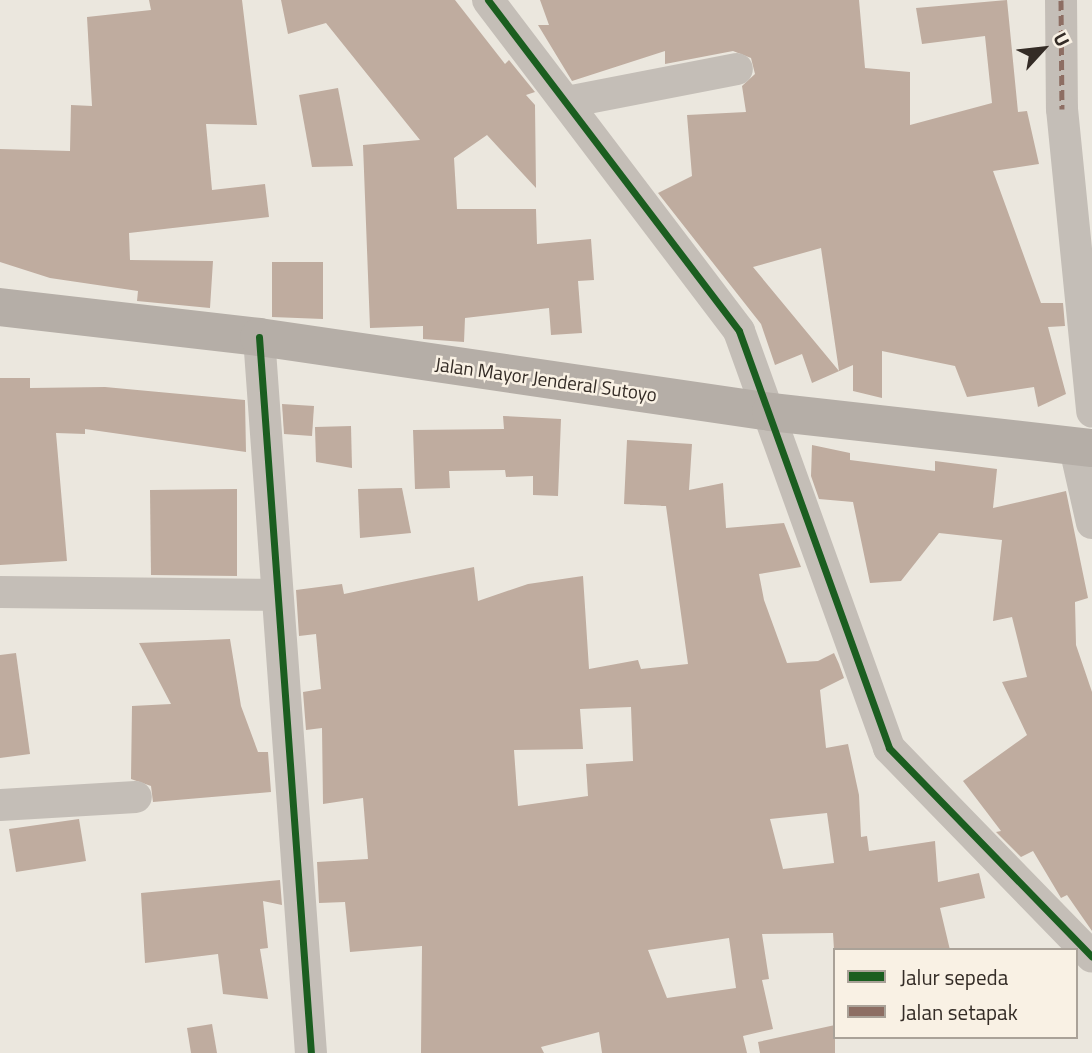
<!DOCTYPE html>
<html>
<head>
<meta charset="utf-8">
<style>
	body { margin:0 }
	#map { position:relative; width:1092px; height:1053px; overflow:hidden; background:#ebe7de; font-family:"Titillium Web",sans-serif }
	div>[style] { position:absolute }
	.building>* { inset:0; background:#bfac9f }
	.minor>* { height:32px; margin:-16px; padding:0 16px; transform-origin:16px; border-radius:16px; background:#c4beb7 }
	.secondary>* { height:38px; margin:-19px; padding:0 19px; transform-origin:19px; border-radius:19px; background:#b5aea7 }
	.quiet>* { height:5px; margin-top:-2.5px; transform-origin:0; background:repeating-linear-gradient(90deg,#8d6e63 0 10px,transparent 0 15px) }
	.cycleway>* { height:7px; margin:-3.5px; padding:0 3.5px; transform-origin:3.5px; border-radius:3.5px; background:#1b5e20 }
	span { translate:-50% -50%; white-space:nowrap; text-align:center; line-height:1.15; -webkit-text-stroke:5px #f9f1e4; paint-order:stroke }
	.street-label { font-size:19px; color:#342c26 }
	.legend { position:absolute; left:833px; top:948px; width:245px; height:91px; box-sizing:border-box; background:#f9f1e4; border:2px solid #aaa298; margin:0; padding:9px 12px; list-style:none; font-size:21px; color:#342c26 }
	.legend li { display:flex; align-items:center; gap:14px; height:35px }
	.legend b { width:35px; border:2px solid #aaa298 }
	.north { position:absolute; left:1008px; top:14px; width:70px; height:70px; -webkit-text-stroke:5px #f9f1e4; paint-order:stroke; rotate:63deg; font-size:19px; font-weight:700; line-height:28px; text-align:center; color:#342c26 }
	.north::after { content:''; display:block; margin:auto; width:24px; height:32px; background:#342c26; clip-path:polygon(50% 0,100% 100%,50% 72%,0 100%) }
</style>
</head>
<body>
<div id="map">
	<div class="building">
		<div style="clip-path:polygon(149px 0,242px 0,257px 125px,206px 124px,212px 190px,265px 184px,269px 217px,129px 233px,130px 260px,213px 261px,210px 308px,137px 301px,138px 291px,50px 278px,0 262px,0 149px,70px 151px,71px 105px,92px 106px,87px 17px,151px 10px)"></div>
		<div style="clip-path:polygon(281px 0,455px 0,505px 64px,509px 60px,535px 92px,526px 95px,535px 105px,536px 188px,487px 135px,454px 158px,457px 209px,536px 209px,537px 244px,591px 239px,594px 280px,578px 281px,582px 333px,551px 335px,549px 308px,465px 318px,464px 342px,423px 339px,423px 326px,370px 328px,363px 145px,420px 140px,326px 23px,288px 34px)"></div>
		<div style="clip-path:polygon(evenodd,540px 0,859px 0,865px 68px,910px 72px,910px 125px,992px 103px,985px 36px,922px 44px,916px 8px,1007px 0,1018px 112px,1027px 111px,1039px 164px,993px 171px,1041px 303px,1063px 303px,1065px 326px,1048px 327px,1066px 394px,1038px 407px,1034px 387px,967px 397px,955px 366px,882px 351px,882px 398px,853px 391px,853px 365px,812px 383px,802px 354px,775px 365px,761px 324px,658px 193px,692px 176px,687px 115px,746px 112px,742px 86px,755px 74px,751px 58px,733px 51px,665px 64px,665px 51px,572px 81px,538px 25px,549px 25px,540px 0,821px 248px,839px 371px,753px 267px,821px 248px)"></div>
		<div style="clip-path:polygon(338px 88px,353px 166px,312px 167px,299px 95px)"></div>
		<div style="clip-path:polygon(272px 262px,323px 262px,323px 319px,272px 317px)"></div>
		<div style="clip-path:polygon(0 378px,30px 378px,30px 388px,105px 387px,245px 400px,246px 452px,85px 429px,85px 434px,56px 433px,67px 561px,0 565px)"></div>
		<div style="clip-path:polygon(282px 404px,314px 406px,312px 436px,284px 434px)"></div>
		<div style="clip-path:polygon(503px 416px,561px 419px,558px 496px,533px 495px,533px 476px,506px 477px,505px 470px,449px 471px,450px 488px,415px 489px,413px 430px,504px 429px)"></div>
		<div style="clip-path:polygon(351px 426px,352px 468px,316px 462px,315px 427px)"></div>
		<div style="clip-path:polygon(evenodd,627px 440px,692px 444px,689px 490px,723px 483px,726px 528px,784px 523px,801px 567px,759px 574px,764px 600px,787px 663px,818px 661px,834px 653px,839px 664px,844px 678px,820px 690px,826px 748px,848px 744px,859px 795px,861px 837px,867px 836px,869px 851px,935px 841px,938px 882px,979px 873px,985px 898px,940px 908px,950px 950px,834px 950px,833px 933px,762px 934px,769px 979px,762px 980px,773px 1029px,743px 1036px,747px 1053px,602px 1053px,599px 1032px,541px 1047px,544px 1053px,421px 1053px,422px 946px,350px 952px,345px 902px,319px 903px,317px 862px,368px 859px,363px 798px,323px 804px,322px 728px,306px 730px,303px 692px,321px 689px,316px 634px,299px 636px,296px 590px,342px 584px,344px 594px,474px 567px,478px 601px,528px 584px,583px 576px,589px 669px,638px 660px,641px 669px,688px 664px,666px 506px,624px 504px,627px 440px,631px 707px,633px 761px,586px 764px,588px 796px,518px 806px,514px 750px,583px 749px,580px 709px,631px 707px,627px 440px,827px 813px,834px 863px,783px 869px,770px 819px,827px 813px,627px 440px,729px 938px,736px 988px,667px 998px,648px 950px,729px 938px)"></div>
		<div style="clip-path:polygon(812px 445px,850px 453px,850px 460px,935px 471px,935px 461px,997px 469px,993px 508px,1066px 491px,1088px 598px,1075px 602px,1076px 645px,1092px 692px,1092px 931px,1067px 895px,1061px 898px,1033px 851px,1021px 857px,996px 832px,1001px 831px,963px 781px,1027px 735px,1002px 682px,1027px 677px,1012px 617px,993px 621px,1002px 540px,939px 533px,901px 581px,870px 583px,853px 502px,819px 499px,811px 476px)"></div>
		<div style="clip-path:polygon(402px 488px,411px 533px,360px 538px,358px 489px)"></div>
		<div style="clip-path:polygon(237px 489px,237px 576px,151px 575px,150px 490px)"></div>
		<div style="clip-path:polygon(230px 639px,241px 706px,258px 752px,268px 752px,271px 792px,153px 802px,151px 786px,131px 779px,132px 706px,171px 704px,139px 643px)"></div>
		<div style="clip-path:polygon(16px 653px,30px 754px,0 758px,0 655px)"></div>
		<div style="clip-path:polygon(79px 819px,86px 861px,16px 872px,9px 829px)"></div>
		<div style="clip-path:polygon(280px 880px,282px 905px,263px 901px,268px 948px,260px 949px,268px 999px,223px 994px,218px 954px,145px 963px,141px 893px)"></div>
		<div style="clip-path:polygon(212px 1024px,217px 1053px,191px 1053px,187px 1028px)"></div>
		<div style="clip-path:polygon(835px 1025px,835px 1053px,760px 1053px,758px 1042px)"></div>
	</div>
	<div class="minor">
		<div style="left:488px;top:0;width:415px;rotate:52.8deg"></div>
		<div style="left:739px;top:331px;width:443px;rotate:70.2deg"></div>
		<div style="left:889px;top:748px;width:291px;rotate:45.8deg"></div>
		<div style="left:1061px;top:0;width:109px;rotate:89.5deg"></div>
		<div style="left:1062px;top:109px;width:304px;rotate:84.3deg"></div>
		<div style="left:567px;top:102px;width:173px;rotate:-11deg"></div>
		<div style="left:259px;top:337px;width:718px;rotate:85.85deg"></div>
		<div style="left:1075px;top:448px;width:77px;rotate:77.2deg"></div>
		<div style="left:0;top:592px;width:274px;rotate:0.6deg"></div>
		<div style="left:0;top:805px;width:136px;rotate:-3.4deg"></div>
	</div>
	<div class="secondary">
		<div style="left:0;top:307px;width:261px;rotate:6.6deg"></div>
		<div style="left:259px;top:337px;width:517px;rotate:8.33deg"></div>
		<div style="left:771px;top:412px;width:323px;rotate:6.4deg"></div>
	</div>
	<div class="quiet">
		<div style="left:1061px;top:0;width:109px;rotate:89.5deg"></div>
	</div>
	<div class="cycleway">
		<div style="left:488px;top:0;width:415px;rotate:52.8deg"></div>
		<div style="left:739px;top:331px;width:443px;rotate:70.2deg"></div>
		<div style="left:889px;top:748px;width:291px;rotate:45.8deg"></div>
		<div style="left:259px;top:337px;width:718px;rotate:85.85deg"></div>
	</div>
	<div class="street-label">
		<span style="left:546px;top:379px;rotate:8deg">Jalan Mayor Jenderal Sutoyo</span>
	</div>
	<ul class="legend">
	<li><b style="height:9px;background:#1b5e20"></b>Jalur sepeda</li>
	<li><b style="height:9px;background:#8d6e63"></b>Jalan setapak</li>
	</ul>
	<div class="north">U</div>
</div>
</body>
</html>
